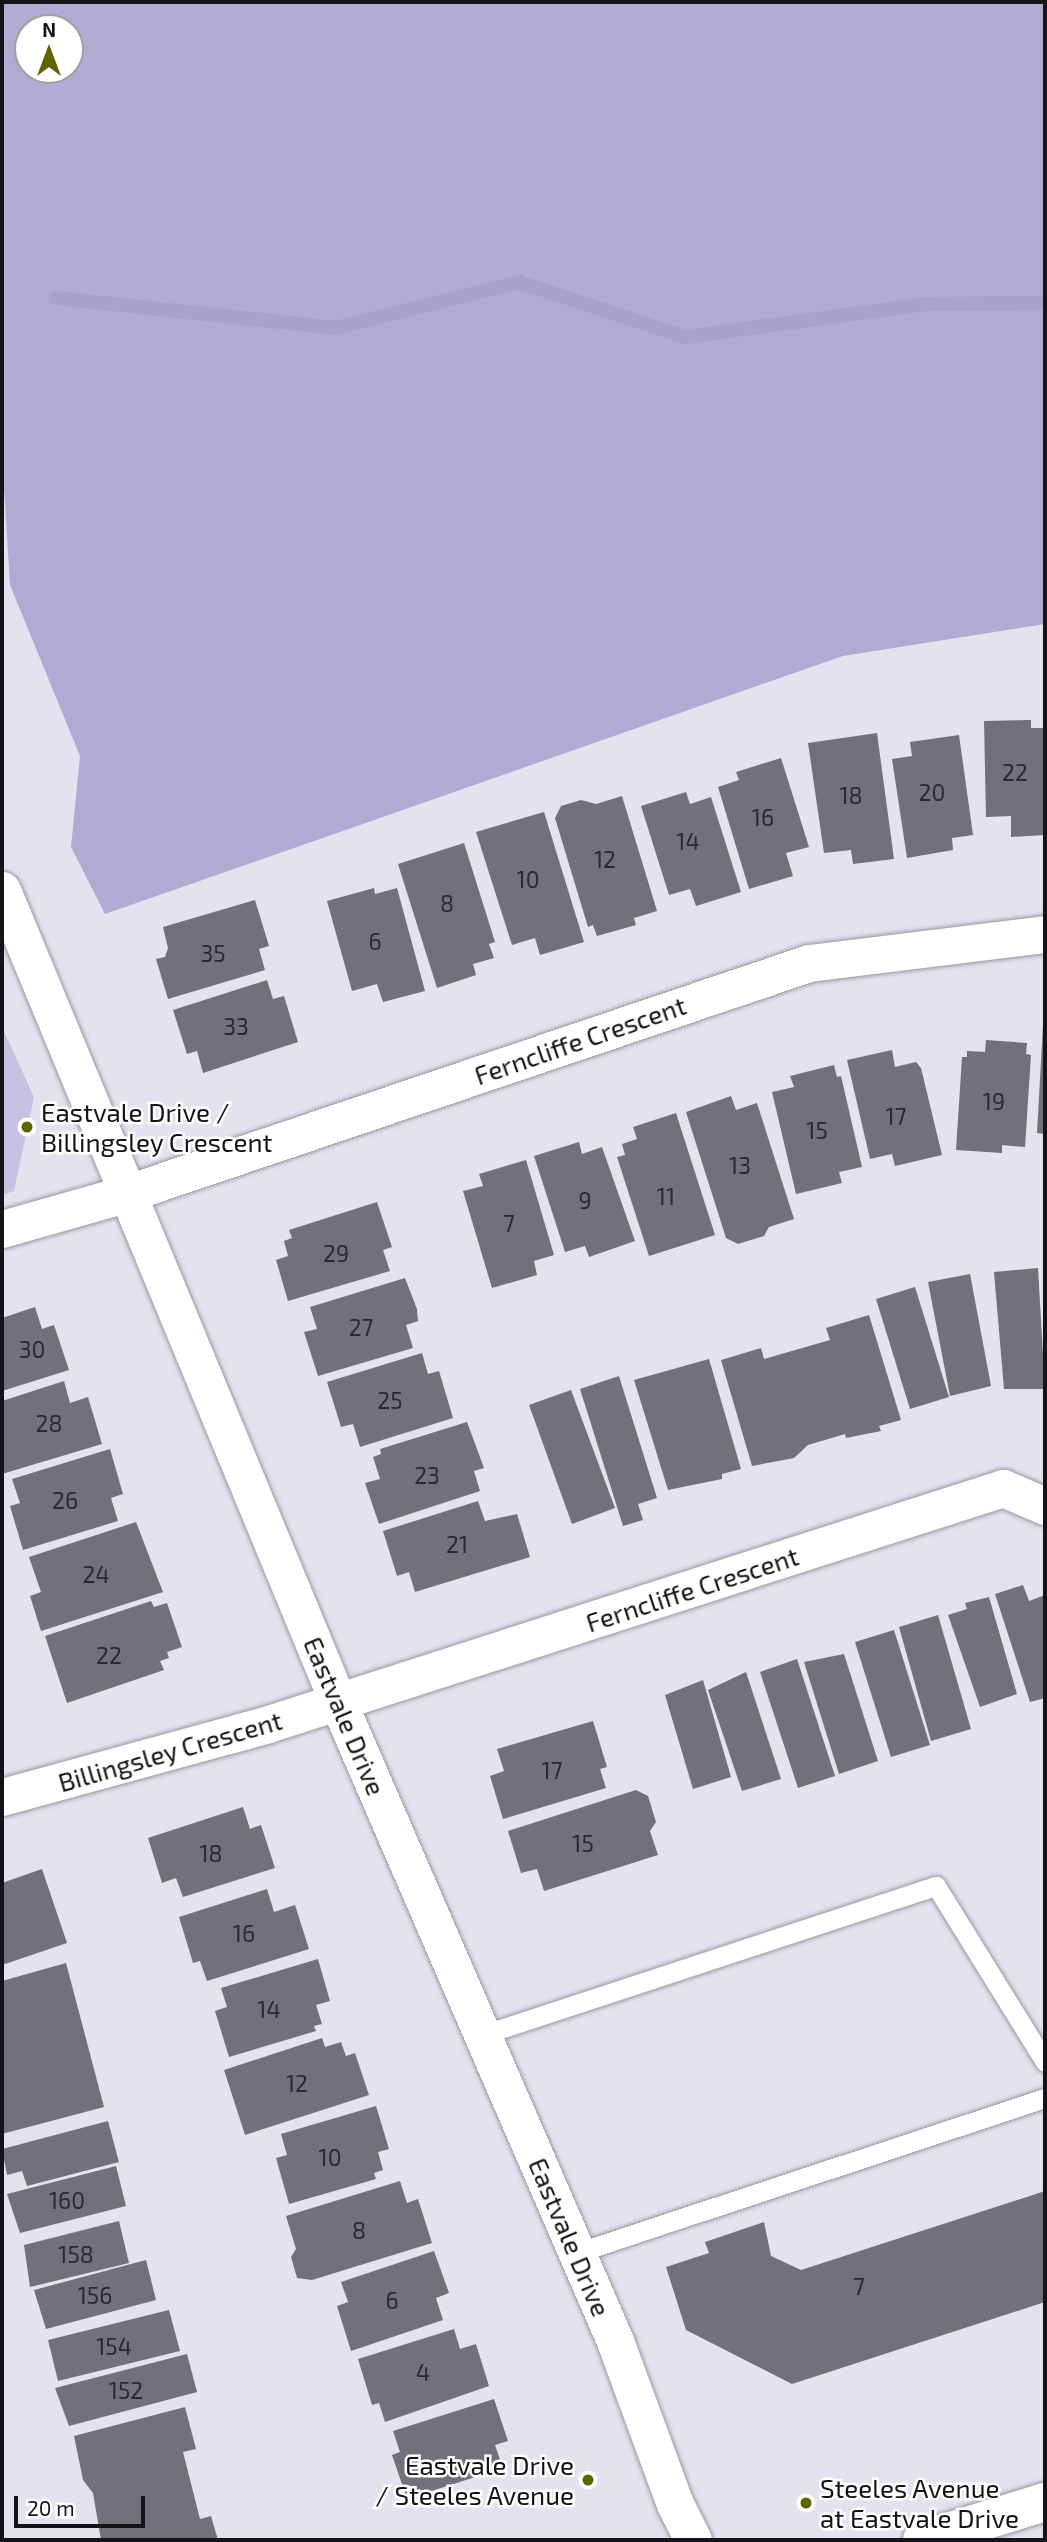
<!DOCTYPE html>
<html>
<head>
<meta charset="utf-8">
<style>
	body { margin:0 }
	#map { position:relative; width:1047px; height:2542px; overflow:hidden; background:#e4e2ef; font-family:"Exo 2",sans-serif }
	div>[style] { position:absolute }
	.green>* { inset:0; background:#c8c2e2 }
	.forest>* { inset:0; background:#b1aad2 }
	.stream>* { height:14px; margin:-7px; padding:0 7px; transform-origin:7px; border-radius:7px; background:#aaa2ca }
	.building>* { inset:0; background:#72707b }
	.roads { filter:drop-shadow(0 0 2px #9a98a4) drop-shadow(0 0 2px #9a98a4) }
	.lane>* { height:19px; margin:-9.5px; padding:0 9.5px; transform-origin:9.5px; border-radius:9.5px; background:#fff }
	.street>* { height:37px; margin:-18.5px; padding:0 18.5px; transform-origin:18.5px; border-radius:18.5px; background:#fff }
	.secondary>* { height:38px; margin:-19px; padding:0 19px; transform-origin:19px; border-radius:19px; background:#fff }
	.dots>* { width:19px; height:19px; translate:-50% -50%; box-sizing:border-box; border:4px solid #fff; border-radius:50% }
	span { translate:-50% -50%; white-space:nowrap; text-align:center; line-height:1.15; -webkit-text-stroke:5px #fff; paint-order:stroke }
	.number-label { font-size:23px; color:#2c2a30 }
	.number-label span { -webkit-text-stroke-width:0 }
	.street-label { font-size:26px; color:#141317 }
	.poi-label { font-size:26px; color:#141317 }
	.left { translate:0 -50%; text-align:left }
	.right { translate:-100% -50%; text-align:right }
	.frame { position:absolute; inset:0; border:4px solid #141317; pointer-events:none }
	.north { position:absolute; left:14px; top:14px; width:70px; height:70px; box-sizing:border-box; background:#fff; border:2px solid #a1a1a2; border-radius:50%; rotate:0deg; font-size:19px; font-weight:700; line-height:28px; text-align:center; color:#141317 }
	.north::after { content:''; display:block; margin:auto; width:24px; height:32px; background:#5e6400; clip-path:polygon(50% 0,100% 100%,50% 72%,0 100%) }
	.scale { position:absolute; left:14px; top:2496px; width:131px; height:32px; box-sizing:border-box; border:4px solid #141317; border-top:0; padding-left:9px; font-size:21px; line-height:24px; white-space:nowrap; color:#141317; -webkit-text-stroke:5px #fff; paint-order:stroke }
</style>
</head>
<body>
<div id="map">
	<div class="green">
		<div style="clip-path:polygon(2px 1027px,34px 1097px,14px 1191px,2px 1195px)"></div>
	</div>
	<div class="forest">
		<div style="clip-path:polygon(evenodd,2px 2px,1045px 2px,1045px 624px,843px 656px,105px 914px,71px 847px,80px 756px,10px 585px,2px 455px,2px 2px,28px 28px,70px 28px,70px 70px,28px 70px,28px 28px)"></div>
	</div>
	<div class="stream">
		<div style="left:56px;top:298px;width:281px;rotate:6.1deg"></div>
		<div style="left:335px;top:328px;width:190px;rotate:-14deg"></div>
		<div style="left:519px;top:282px;width:175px;rotate:18.3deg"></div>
		<div style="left:685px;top:337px;width:243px;rotate:-7.8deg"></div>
		<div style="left:926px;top:304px;width:119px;rotate:-0.5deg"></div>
	</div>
	<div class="building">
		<div style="clip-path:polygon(1031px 720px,1031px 728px,1045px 728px,1045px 835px,1011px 837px,1011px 816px,986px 817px,984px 721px)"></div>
		<div style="clip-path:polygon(877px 733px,894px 859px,853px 864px,851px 850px,824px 853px,808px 743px)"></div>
		<div style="clip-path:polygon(959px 735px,973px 835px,952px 838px,953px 850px,907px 858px,892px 759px,912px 756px,910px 742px)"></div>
		<div style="clip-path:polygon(781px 758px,809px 847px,786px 853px,793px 876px,749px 889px,718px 787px,739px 780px,736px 772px)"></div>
		<div style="clip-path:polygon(686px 792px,690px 804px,711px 797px,741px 892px,696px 906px,690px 889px,669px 895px,641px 806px)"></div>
		<div style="clip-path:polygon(622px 796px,657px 911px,634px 918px,636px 925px,597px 936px,593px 925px,588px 927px,555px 818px,561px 806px,581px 800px,596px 804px)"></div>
		<div style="clip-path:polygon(544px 812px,584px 942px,540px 955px,535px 938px,512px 945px,476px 832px)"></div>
		<div style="clip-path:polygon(464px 843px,495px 942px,489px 944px,494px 958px,473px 964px,476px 975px,437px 988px,398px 864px)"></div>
		<div style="clip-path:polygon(374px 888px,375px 894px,397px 888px,425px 991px,383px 1002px,377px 984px,352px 991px,327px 901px)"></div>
		<div style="clip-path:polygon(255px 900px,269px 946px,259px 949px,265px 970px,168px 999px,156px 959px,165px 957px,168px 948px,163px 927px)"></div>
		<div style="clip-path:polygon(267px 980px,273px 999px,284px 996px,298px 1042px,203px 1073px,197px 1051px,187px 1054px,173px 1010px)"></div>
		<div style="clip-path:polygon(1043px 1025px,1045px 1025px,1045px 1134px,1037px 1133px)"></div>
		<div style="clip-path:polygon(986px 1040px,1027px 1043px,1026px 1054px,1031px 1055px,1025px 1147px,1002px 1145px,1002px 1153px,956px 1150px,962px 1057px,967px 1057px,967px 1051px,985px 1052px)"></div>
		<div style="clip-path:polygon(892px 1050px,895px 1067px,916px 1062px,921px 1068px,942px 1155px,895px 1166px,892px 1154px,870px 1159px,847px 1060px)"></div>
		<div style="clip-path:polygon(834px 1065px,837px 1077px,841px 1076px,862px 1167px,839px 1172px,842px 1183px,796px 1194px,772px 1092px,794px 1087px,790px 1076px)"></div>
		<div style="clip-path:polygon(731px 1096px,736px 1110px,757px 1103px,794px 1219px,769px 1227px,764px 1236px,738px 1244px,726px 1238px,686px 1112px)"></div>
		<div style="clip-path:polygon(676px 1113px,715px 1235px,649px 1256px,617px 1157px,625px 1155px,622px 1144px,637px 1139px,633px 1127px)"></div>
		<div style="clip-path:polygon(579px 1142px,582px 1154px,602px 1147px,635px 1241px,589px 1257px,585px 1246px,565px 1252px,534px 1156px)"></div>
		<div style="clip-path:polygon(526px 1160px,554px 1255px,534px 1261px,537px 1275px,492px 1288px,463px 1191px,483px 1186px,479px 1174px)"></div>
		<div style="clip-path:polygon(377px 1202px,392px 1247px,383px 1250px,390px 1271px,288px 1301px,276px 1260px,288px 1256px,284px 1241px,292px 1238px,289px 1230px)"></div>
		<div style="clip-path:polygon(1038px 1268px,1045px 1389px,1004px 1389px,994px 1272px)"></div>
		<div style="clip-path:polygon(970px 1274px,991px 1386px,950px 1396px,928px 1282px)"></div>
		<div style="clip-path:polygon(405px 1278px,417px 1309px,418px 1321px,406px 1325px,413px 1348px,318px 1376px,304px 1332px,317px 1329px,310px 1307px)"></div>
		<div style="clip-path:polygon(915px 1287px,949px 1397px,910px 1409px,876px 1299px)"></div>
		<div style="clip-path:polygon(35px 1307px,42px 1329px,54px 1325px,69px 1370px,2px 1391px,2px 1318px)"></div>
		<div style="clip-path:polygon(869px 1315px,901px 1420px,879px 1426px,881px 1431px,846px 1438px,845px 1434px,808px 1445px,794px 1458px,752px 1466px,721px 1360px,761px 1348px,764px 1359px,830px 1340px,826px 1328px)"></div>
		<div style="clip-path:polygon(422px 1353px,428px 1374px,439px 1371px,453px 1418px,360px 1447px,353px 1424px,341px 1427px,327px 1382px)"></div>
		<div style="clip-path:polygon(709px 1359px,741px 1469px,722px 1474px,722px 1479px,668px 1490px,634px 1380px)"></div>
		<div style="clip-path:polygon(619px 1376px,657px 1498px,638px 1504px,643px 1520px,623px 1526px,580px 1389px)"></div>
		<div style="clip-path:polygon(64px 1381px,70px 1403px,88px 1397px,102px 1444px,2px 1474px,2px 1401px)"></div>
		<div style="clip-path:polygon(571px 1390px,615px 1508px,572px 1524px,529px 1405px)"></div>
		<div style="clip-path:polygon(467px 1422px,484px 1468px,474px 1471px,480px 1491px,379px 1524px,365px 1483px,380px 1479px,373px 1457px,381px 1454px,380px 1449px)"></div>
		<div style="clip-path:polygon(110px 1449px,123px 1494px,111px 1498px,118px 1521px,23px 1550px,10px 1506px,20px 1503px,12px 1479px)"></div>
		<div style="clip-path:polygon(478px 1501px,485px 1521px,517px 1514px,530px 1557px,415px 1592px,409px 1572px,397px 1576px,383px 1531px)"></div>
		<div style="clip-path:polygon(136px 1522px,163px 1592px,41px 1631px,30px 1596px,41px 1592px,29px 1557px)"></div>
		<div style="clip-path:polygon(1023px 1585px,1029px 1601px,1045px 1595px,1045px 1698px,1030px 1702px,995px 1594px)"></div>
		<div style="clip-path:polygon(989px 1597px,1017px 1694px,980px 1707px,948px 1615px,967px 1609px,965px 1603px)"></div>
		<div style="clip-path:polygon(151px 1601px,154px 1607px,167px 1603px,182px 1647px,167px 1652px,169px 1658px,160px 1661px,164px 1670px,67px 1703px,45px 1636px)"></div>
		<div style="clip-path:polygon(938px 1615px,971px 1729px,931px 1741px,899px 1627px)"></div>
		<div style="clip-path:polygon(894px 1630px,930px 1745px,891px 1757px,855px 1642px)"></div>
		<div style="clip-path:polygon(844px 1654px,878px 1761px,839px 1774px,804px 1662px)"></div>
		<div style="clip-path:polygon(797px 1659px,835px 1776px,798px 1788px,760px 1672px)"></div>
		<div style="clip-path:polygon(746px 1672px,781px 1779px,742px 1791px,708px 1690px)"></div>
		<div style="clip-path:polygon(703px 1680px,731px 1777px,693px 1789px,665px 1695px)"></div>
		<div style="clip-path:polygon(593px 1721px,607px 1767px,600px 1769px,606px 1788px,503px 1819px,490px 1776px,504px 1771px,497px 1749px)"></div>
		<div style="clip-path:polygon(636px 1790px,648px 1796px,656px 1822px,650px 1831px,658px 1855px,544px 1891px,537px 1869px,521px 1873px,508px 1831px)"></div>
		<div style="clip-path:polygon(243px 1807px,250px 1829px,261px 1825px,275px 1868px,183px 1897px,176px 1878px,162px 1883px,148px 1838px)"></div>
		<div style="clip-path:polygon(42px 1869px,67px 1943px,2px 1965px,2px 1883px)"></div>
		<div style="clip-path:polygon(267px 1889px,274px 1912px,295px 1905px,309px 1949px,207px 1981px,200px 1961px,193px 1963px,179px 1917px)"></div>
		<div style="clip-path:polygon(318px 1959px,330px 2001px,316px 2005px,322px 2024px,314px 2026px,316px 2031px,229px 2057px,215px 2011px,227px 2007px,221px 1988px)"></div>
		<div style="clip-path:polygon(66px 1963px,104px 2107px,2px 2134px,2px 1981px)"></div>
		<div style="clip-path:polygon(322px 2038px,325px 2047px,341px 2042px,346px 2056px,355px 2053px,369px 2095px,245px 2135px,224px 2070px)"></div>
		<div style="clip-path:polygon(376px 2106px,389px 2149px,378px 2152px,383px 2170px,374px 2173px,376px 2179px,289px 2204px,276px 2158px,287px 2155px,281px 2134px)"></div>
		<div style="clip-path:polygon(108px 2121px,119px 2162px,27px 2186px,22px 2171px,7px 2175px,2px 2149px)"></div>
		<div style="clip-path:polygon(116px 2166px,126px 2206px,20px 2233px,7px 2194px)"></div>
		<div style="clip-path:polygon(400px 2181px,407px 2203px,418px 2199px,432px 2243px,312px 2280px,297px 2278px,291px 2257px,296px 2249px,286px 2216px)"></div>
		<div style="clip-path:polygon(1045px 2191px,1045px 2302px,792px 2384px,686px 2330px,666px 2267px,709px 2253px,705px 2242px,764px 2222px,771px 2256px,801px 2270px)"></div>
		<div style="clip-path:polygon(119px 2221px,129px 2263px,30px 2287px,24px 2245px)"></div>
		<div style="clip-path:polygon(434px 2251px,449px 2293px,436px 2298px,443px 2320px,351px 2351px,337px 2306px,348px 2302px,341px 2282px)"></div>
		<div style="clip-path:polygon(146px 2260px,156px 2300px,46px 2329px,34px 2290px)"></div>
		<div style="clip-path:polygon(169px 2310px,180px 2351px,58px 2381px,48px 2340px)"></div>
		<div style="clip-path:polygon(454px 2329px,460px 2349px,476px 2344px,489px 2386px,385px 2422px,379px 2403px,372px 2405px,358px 2359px)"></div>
		<div style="clip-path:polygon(187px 2354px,197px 2392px,69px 2426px,55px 2388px)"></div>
		<div style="clip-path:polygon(494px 2399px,508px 2441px,495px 2445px,503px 2468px,407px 2499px,392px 2455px,400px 2452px,393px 2431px)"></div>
		<div style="clip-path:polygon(185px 2407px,196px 2449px,183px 2452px,200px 2519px,211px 2516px,218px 2540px,101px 2540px,93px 2493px,83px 2480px,74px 2436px)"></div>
	</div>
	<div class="roads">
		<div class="lane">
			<div style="left:482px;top:2035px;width:478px;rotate:-18.2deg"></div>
			<div style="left:936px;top:1886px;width:207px;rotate:58.2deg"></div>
			<div style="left:576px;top:2253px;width:494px;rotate:-18.3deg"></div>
		</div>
		<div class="street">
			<div style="left:2px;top:890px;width:879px;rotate:67.52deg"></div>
			<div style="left:338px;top:1702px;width:696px;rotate:66.56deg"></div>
			<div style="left:615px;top:2341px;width:174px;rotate:69.8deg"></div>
			<div style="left:675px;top:2504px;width:40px;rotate:63.4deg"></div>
			<div style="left:2px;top:1229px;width:128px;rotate:-15.9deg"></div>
			<div style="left:125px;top:1194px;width:722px;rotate:-18.66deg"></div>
			<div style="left:809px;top:963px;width:238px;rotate:-7deg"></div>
			<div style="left:2px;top:1797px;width:276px;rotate:-15.3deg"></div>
			<div style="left:268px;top:1724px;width:772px;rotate:-17.8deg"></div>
			<div style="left:1003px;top:1488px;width:46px;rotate:23.2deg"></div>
		</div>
		<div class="secondary">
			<div style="left:922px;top:2540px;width:129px;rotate:-17.2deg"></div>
		</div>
	</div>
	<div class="dots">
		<div style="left:27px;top:1127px;background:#5e6400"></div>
		<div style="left:588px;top:2480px;background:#5e6400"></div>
		<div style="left:806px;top:2503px;background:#5e6400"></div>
	</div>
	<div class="number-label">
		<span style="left:1015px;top:772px">22</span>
		<span style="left:932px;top:792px">20</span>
		<span style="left:851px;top:795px">18</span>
		<span style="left:763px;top:817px">16</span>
		<span style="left:688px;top:841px">14</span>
		<span style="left:605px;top:859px">12</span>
		<span style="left:528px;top:879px">10</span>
		<span style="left:447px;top:903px">8</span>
		<span style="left:375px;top:941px">6</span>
		<span style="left:213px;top:953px">35</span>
		<span style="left:236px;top:1026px">33</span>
		<span style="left:994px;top:1101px">19</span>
		<span style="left:896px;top:1116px">17</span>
		<span style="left:817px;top:1130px">15</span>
		<span style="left:740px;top:1165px">13</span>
		<span style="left:666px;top:1196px">11</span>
		<span style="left:585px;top:1200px">9</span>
		<span style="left:509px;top:1223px">7</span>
		<span style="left:336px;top:1253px">29</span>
		<span style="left:361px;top:1327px">27</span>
		<span style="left:32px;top:1349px">30</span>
		<span style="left:390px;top:1400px">25</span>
		<span style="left:49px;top:1423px">28</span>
		<span style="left:427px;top:1475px">23</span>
		<span style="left:65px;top:1500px">26</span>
		<span style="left:457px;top:1544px">21</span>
		<span style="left:96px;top:1574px">24</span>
		<span style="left:109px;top:1655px">22</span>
		<span style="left:552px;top:1770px">17</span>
		<span style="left:583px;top:1843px">15</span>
		<span style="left:211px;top:1853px">18</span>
		<span style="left:244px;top:1933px">16</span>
		<span style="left:269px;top:2009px">14</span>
		<span style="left:297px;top:2083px">12</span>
		<span style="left:330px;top:2157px">10</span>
		<span style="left:67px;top:2200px">160</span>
		<span style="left:359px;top:2230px">8</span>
		<span style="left:76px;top:2254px">158</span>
		<span style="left:859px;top:2286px">7</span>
		<span style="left:95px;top:2295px">156</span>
		<span style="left:392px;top:2300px">6</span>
		<span style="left:114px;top:2346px">154</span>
		<span style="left:423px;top:2372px">4</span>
		<span style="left:126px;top:2390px">152</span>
	</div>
	<div class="street-label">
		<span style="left:580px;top:1040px;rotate:-19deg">Ferncliffe Crescent</span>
		<span style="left:692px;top:1589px;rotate:-18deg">Ferncliffe Crescent</span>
		<span style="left:345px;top:1716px;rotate:67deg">Eastvale Drive</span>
		<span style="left:170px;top:1751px;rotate:-16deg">Billingsley Crescent</span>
		<span style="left:570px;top:2237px;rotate:67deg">Eastvale Drive</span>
	</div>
	<div class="poi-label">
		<span class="left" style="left:41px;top:1127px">Eastvale Drive /<br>Billingsley Crescent</span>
		<span class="right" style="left:574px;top:2480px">Eastvale Drive<br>/ Steeles Avenue</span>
		<span class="left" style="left:820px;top:2503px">Steeles Avenue<br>at Eastvale Drive</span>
	</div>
	<div class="frame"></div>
	<div class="north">N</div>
	<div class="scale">20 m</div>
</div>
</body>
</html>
